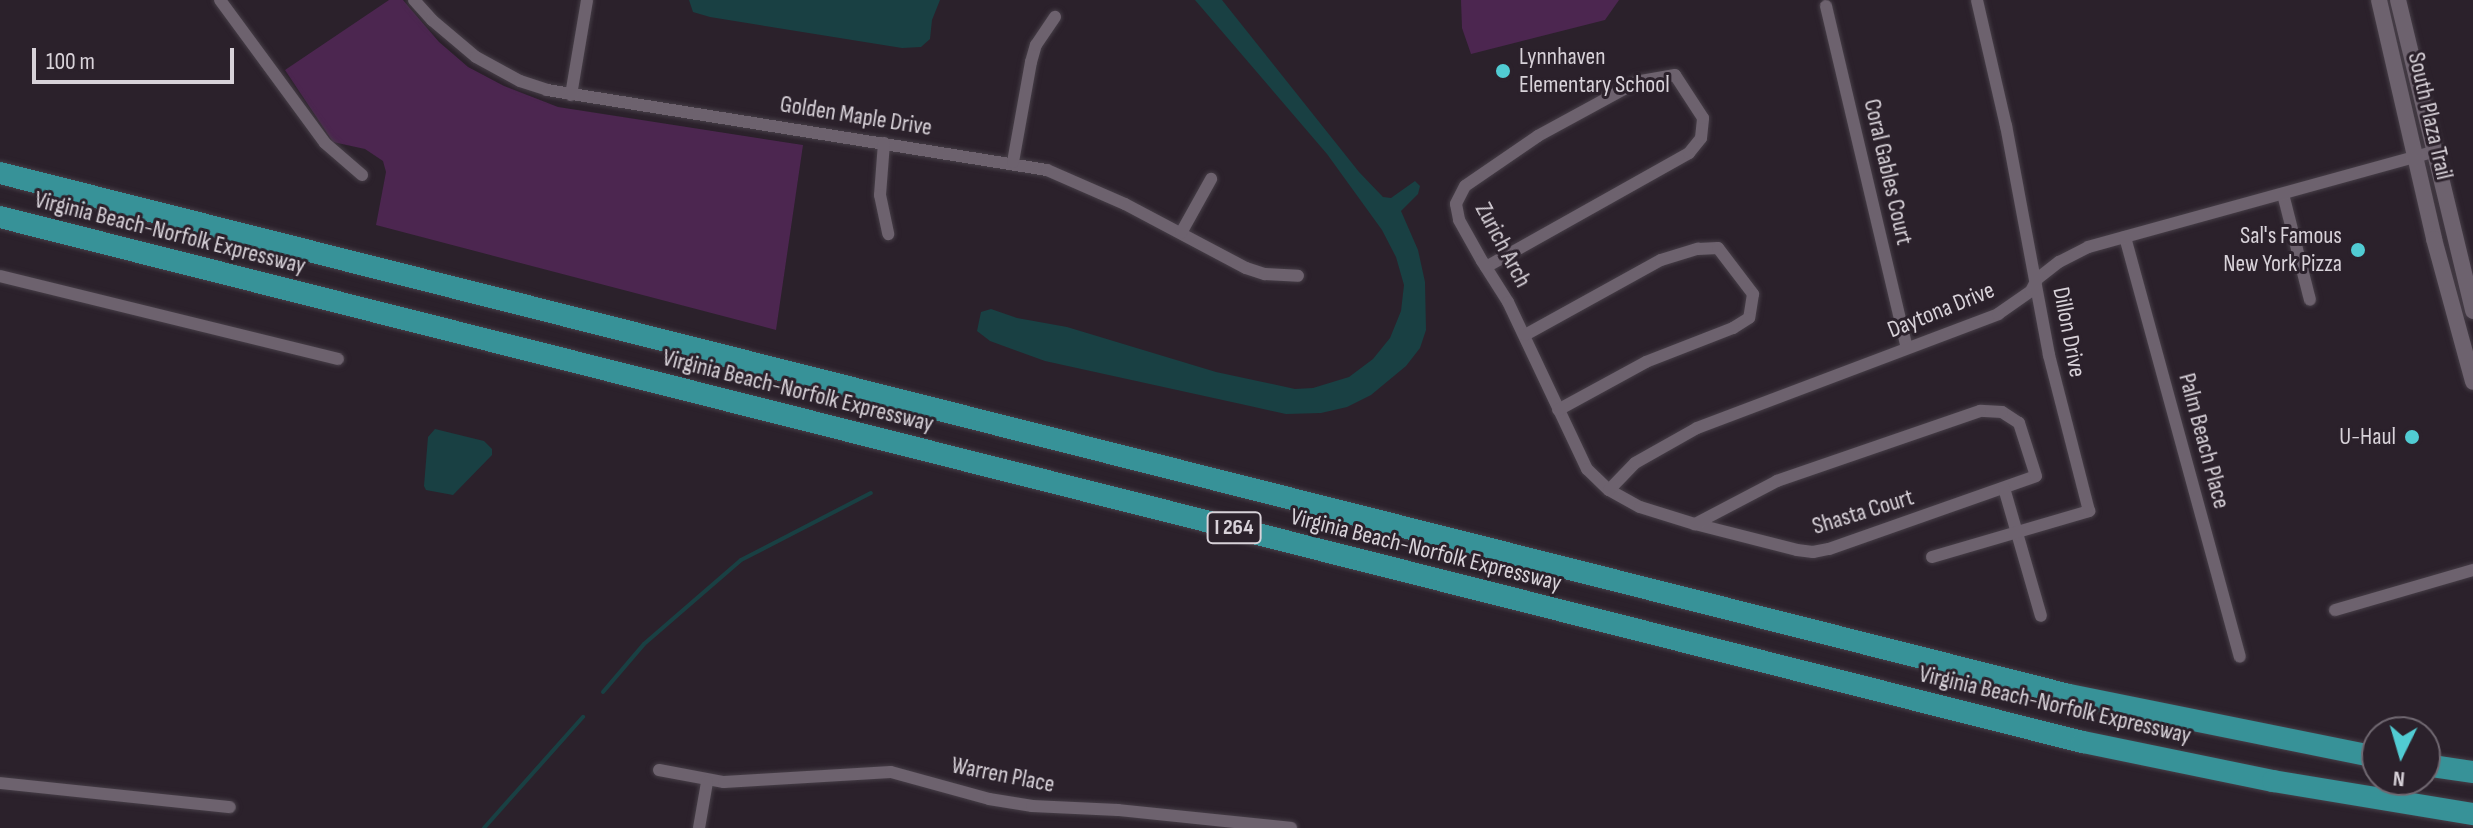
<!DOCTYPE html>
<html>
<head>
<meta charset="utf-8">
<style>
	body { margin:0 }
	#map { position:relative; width:2473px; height:828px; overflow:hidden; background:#2b212b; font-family:"Sofia Sans Condensed",sans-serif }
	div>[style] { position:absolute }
	.green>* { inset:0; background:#4c2650 }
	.water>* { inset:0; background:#194043 }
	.stream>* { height:4px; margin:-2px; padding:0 2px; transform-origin:2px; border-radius:2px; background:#194043 }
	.roads { filter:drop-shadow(0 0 2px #463e47) drop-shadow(0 0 2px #463e47) }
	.street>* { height:12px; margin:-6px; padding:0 6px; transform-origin:6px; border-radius:6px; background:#6d626e }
	.secondary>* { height:16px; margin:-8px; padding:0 8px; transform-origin:8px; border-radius:8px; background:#6d626e }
	.highway>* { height:22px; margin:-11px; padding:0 11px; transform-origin:11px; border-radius:11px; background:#379298 }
	.dots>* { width:22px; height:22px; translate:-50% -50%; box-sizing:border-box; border:4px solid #2b212b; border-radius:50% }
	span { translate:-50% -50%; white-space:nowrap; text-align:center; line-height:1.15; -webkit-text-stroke:6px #2b212b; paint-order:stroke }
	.shield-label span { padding:2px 6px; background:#2b212b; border:2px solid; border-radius:6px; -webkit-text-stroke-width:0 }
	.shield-label { font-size:22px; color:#d8d2d9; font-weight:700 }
	.poi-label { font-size:24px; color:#d8d2d9 }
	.left { translate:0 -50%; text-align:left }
	.right { translate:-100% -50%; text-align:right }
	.street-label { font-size:24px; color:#d8d2d9 }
	.north { position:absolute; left:2361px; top:716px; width:80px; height:80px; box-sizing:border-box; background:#2b212b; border:2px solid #706871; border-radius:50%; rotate:185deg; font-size:22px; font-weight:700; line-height:32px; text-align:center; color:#d8d2d9 }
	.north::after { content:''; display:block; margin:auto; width:28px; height:36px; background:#51ccd3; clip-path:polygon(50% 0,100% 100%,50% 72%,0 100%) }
	.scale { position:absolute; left:32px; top:48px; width:202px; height:36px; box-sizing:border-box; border:4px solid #d8d2d9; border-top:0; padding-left:10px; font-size:24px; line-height:28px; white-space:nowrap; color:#d8d2d9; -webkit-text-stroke:6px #2b212b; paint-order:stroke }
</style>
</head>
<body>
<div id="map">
	<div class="green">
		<div style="clip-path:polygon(389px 0,403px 0,439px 42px,468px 67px,504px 86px,558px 107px,803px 145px,776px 330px,376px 225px,386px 172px,383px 161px,365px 149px,333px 142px,285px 70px)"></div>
		<div style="clip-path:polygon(1461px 0,1619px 0,1605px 20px,1471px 54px,1462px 28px)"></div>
	</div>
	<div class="water">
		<div style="clip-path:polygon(689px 0,940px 0,932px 20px,930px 39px,921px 47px,902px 48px,710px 17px,693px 12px)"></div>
		<div style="clip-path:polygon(1195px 0,1222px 0,1359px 172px,1383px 197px,1391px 198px,1415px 181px,1420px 186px,1418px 194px,1401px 211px,1418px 250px,1425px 282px,1426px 330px,1420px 348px,1406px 366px,1371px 395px,1347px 407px,1321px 413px,1286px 414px,1250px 406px,1045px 361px,990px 341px,977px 331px,981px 312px,991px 309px,1017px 318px,1067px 327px,1216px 372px,1295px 389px,1313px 388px,1349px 377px,1373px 359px,1390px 338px,1401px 311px,1404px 285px,1396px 257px,1382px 230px,1327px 154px)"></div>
		<div style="clip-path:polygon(435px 429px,484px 441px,492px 449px,492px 455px,453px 495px,426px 490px,424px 486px,428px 437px)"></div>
	</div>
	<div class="stream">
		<div style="left:603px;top:692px;width:63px;rotate:-49.5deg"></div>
		<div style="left:644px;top:644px;width:128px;rotate:-40.9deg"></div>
		<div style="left:741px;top:560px;width:146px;rotate:-27.3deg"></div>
		<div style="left:484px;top:828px;width:149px;rotate:-48.3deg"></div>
	</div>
	<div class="roads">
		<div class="street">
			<div style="left:220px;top:0;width:177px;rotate:53.7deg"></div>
			<div style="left:325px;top:143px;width:49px;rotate:40.9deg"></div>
			<div style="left:414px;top:0;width:27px;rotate:48deg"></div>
			<div style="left:432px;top:20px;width:57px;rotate:40.1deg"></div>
			<div style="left:476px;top:57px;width:50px;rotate:28.6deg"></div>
			<div style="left:520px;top:81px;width:28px;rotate:18deg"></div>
			<div style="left:547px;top:90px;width:506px;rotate:9.09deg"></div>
			<div style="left:1047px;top:170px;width:85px;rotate:23.6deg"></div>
			<div style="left:1125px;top:204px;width:137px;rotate:27.9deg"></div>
			<div style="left:1246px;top:268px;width:20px;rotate:18deg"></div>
			<div style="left:1265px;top:274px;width:33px;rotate:3deg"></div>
			<div style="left:1826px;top:6px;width:351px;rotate:76.7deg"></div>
			<div style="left:571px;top:95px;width:96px;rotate:-80.4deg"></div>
			<div style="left:884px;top:143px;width:52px;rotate:94.4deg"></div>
			<div style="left:880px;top:195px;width:40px;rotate:78deg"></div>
			<div style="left:1013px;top:162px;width:102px;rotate:-79.8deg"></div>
			<div style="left:1031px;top:62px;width:18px;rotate:-74deg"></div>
			<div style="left:1036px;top:45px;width:34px;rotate:-56deg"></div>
			<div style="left:2283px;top:194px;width:109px;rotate:75.7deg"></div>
			<div style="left:1181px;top:233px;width:62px;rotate:-60.9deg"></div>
			<div style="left:2125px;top:237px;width:435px;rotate:74.7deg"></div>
			<div style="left:1486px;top:267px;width:233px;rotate:-29.3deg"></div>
			<div style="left:1689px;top:153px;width:19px;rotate:-51deg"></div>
			<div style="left:1701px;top:138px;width:20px;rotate:-84deg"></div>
			<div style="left:1703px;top:118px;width:51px;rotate:-123.1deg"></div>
			<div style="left:1675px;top:75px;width:39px;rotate:170deg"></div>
			<div style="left:1637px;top:82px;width:113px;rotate:151.4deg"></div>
			<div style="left:1538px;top:136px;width:88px;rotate:145.6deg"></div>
			<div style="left:1465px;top:186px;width:20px;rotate:117deg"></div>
			<div style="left:1456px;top:204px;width:16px;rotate:79deg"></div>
			<div style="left:1459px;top:220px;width:47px;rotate:60.7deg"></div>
			<div style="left:1482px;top:261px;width:49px;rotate:57.6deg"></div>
			<div style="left:1508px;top:302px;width:185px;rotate:64.7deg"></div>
			<div style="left:1587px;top:469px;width:30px;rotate:44deg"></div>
			<div style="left:1609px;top:490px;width:35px;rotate:29deg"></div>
			<div style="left:1640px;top:507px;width:58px;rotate:17.2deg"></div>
			<div style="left:1695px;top:524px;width:105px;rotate:14.3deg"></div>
			<div style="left:1797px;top:550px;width:16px;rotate:7deg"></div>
			<div style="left:1813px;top:552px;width:16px;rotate:-11deg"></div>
			<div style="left:1829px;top:549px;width:219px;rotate:-19.4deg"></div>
			<div style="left:2036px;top:476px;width:56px;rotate:-107.8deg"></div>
			<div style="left:2019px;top:423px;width:20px;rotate:-147deg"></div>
			<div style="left:2002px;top:412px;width:22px;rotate:-177deg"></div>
			<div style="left:1980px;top:411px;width:215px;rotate:161deg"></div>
			<div style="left:1777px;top:481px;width:93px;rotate:152.3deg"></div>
			<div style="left:0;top:276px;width:348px;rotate:13.8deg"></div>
			<div style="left:1525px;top:335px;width:155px;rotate:-28.9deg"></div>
			<div style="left:1661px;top:260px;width:39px;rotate:-17deg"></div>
			<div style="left:1698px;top:249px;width:20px;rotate:-3deg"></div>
			<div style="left:1718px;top:248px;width:58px;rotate:52.7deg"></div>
			<div style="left:1753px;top:294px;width:24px;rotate:99deg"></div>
			<div style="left:1749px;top:318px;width:19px;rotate:148deg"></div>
			<div style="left:1733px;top:328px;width:93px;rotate:158.7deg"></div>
			<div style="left:1646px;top:362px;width:100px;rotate:151.4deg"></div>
			<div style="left:2004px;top:488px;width:133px;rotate:73.9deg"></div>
			<div style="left:1609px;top:490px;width:37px;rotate:-46deg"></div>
			<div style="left:1635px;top:463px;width:71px;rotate:-29.4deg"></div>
			<div style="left:1697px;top:428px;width:322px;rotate:-20.7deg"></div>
			<div style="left:1998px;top:314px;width:40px;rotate:-34.9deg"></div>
			<div style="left:2031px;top:291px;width:13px;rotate:-63deg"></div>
			<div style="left:2037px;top:279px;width:28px;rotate:-38deg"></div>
			<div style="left:2059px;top:262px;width:33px;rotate:-27deg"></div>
			<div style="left:2088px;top:247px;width:358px;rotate:-15.4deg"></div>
			<div style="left:1932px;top:557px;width:164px;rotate:-16.3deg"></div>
			<div style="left:2089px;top:511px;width:161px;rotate:-104.4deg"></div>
			<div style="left:2049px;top:355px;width:233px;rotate:-100.6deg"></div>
			<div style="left:2006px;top:126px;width:129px;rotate:-103deg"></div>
			<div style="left:2335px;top:610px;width:144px;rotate:-16.2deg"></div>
			<div style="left:659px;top:770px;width:66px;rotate:10.5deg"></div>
			<div style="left:724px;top:782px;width:167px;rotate:-3.4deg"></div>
			<div style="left:891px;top:772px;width:102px;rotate:15.4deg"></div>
			<div style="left:989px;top:799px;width:44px;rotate:9.2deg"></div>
			<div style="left:1032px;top:806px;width:86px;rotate:2.7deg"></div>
			<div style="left:1118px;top:810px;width:174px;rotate:5.9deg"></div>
			<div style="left:0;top:783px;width:231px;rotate:6deg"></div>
			<div style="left:699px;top:828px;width:47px;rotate:-80.1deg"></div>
		</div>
		<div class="secondary">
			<div style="left:2379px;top:0;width:245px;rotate:77deg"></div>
			<div style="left:2434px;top:239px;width:148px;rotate:74.7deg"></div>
			<div style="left:2398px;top:0;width:320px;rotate:76.4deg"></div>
		</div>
		<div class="highway">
			<div style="left:0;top:173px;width:2134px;rotate:14.16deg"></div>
			<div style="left:2069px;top:695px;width:314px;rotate:11.4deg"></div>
			<div style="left:0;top:217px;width:2148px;rotate:14.15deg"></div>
			<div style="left:2083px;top:742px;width:194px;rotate:11.6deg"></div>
			<div style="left:2273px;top:781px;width:203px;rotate:9.4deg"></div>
			<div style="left:2425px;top:765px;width:49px;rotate:8.3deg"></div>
		</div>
	</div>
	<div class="dots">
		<div style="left:1503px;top:71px;background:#51ccd3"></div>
		<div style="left:2358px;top:250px;background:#51ccd3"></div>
		<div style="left:2412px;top:437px;background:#51ccd3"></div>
	</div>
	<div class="shield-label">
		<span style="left:1234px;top:528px">I 264</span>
	</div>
	<div class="poi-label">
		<span class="left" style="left:1519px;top:71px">Lynnhaven<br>Elementary School</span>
		<span class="right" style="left:2342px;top:250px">Sal's Famous<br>New York Pizza</span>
		<span class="right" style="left:2396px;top:437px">U-Haul</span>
	</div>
	<div class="street-label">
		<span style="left:856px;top:116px;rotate:9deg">Golden Maple Drive</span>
		<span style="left:2430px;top:116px;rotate:77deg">South Plaza Trail</span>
		<span style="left:1888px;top:172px;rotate:77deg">Coral Gables Court</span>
		<span style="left:170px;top:233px;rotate:14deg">Virginia Beach-Norfolk Expressway</span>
		<span style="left:1503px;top:245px;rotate:62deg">Zurich Arch</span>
		<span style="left:1941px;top:310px;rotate:-22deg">Daytona Drive</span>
		<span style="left:2069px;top:332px;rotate:79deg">Dillon Drive</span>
		<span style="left:798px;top:391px;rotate:14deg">Virginia Beach-Norfolk Expressway</span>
		<span style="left:2204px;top:441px;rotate:75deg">Palm Beach Place</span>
		<span style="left:1863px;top:512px;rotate:-17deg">Shasta Court</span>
		<span style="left:1426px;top:550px;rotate:14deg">Virginia Beach-Norfolk Expressway</span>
		<span style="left:2055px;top:705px;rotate:13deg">Virginia Beach-Norfolk Expressway</span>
		<span style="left:1003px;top:775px;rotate:11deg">Warren Place</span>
	</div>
	<div class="north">N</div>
	<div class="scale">100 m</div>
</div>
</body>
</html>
